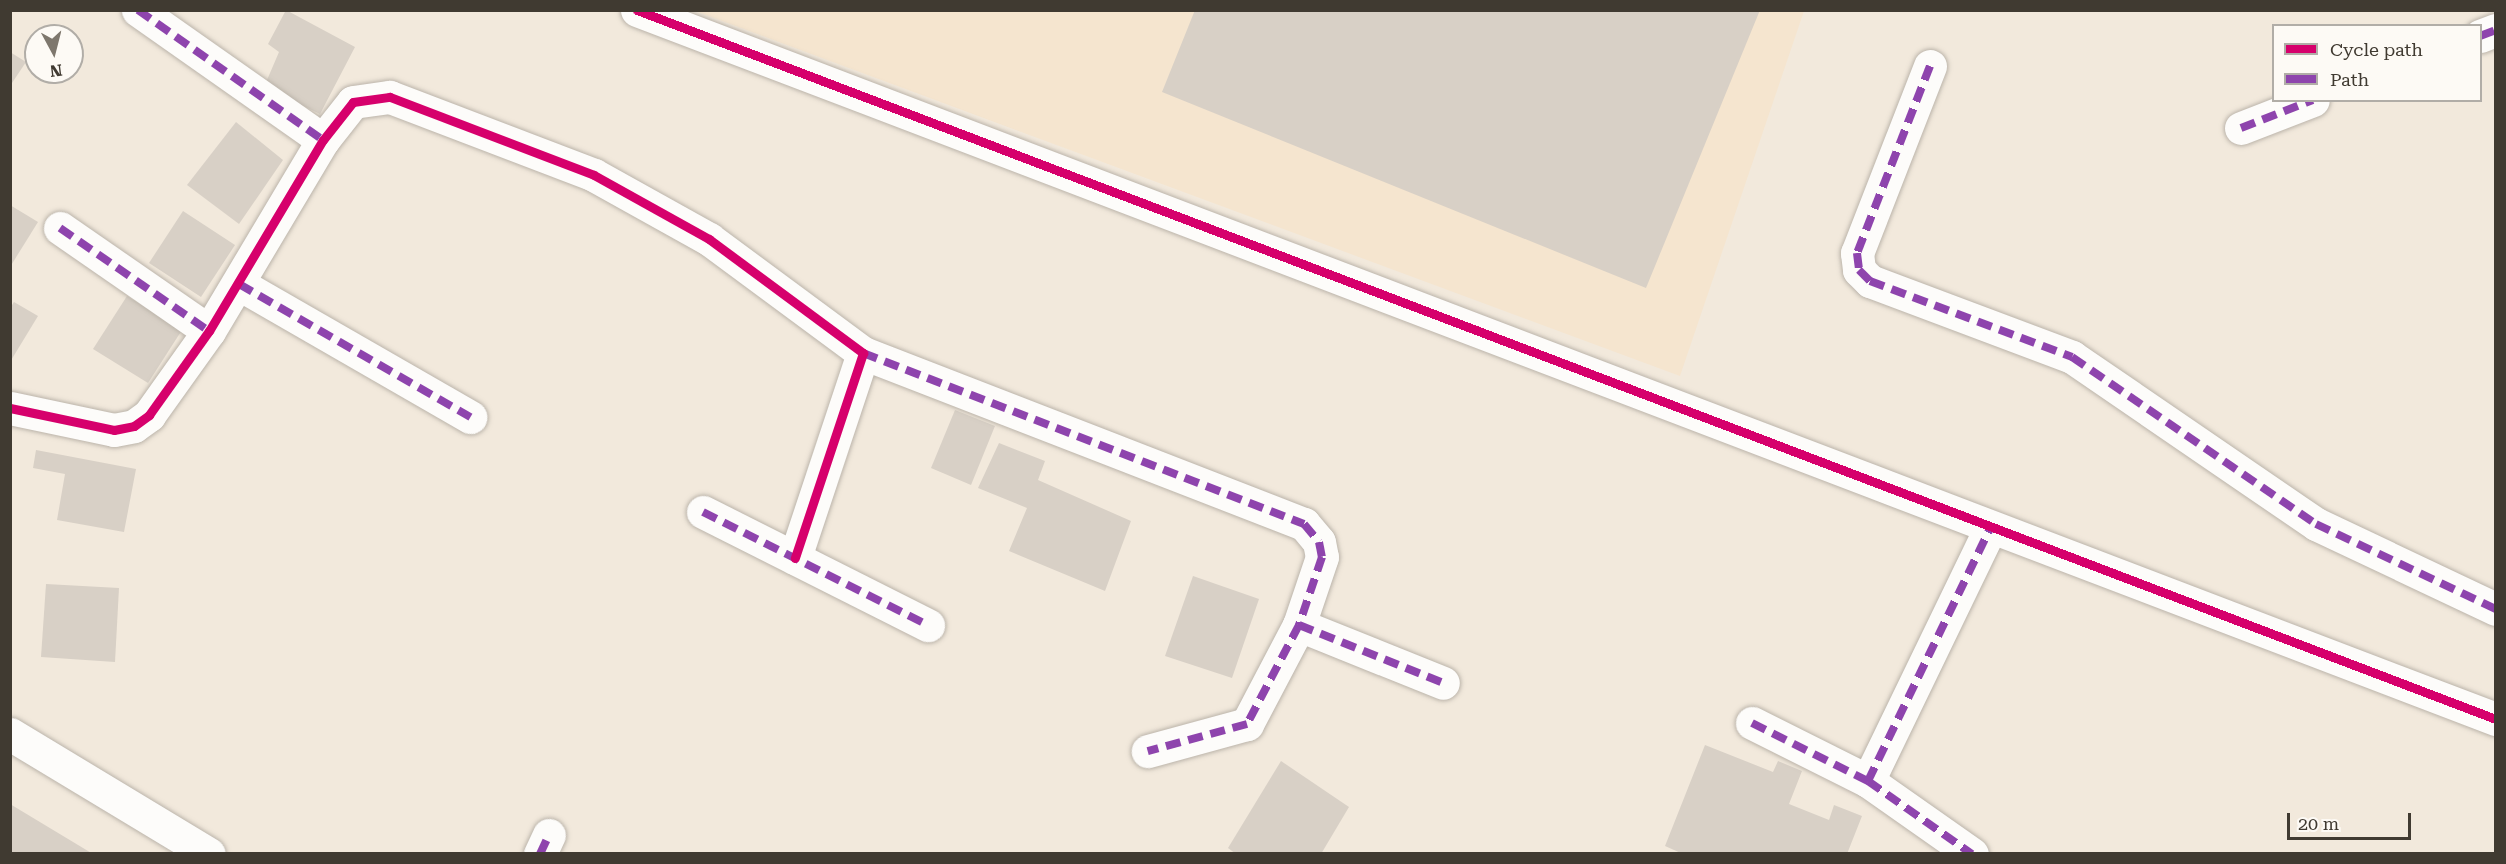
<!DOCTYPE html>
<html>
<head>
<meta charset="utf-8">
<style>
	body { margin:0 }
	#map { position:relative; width:2506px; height:864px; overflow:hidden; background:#f2e9dc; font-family:"Roboto Serif",serif }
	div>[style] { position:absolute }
	.built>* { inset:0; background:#f5e5cf }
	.building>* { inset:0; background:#d8d0c6 }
	.roads { filter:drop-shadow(0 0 2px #bbb4aa) drop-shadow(0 0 2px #bbb4aa) }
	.minor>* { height:33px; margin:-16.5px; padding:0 16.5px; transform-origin:16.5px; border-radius:16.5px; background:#fdfcfa }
	.quiet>* { height:8px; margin-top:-4px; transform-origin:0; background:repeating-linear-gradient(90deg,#8e44ad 0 15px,transparent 0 23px) }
	.cycleway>* { height:9px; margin:-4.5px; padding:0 4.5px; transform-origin:4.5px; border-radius:4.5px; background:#d6006c }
	span { translate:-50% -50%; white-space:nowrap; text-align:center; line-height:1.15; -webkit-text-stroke:4.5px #fdfaf5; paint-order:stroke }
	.frame { position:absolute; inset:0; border:12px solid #403a31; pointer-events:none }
	.legend { position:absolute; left:2272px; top:24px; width:210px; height:78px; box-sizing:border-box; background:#fdfaf5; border:2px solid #b1ada7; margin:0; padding:8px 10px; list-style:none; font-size:18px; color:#403a31 }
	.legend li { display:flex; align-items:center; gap:12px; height:30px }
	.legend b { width:30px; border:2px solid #b1ada7 }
	.north { position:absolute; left:24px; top:24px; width:60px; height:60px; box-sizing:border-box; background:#fdfaf5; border:2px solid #b1ada7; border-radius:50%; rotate:173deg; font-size:16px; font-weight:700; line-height:24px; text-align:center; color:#403a31 }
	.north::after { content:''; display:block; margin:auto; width:21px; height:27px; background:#7e776d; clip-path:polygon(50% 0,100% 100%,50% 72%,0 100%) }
	.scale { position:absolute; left:2287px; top:813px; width:124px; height:27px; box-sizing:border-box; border:3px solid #403a31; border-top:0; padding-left:8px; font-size:18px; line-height:21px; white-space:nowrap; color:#403a31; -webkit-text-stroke:4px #fdfaf5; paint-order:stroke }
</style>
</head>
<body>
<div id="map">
	<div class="built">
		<div style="clip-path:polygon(695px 11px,1804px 11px,1680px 376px)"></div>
	</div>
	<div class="building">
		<div style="clip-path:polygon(286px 10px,355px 47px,320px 114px,264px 87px,279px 52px,268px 44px)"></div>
		<div style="clip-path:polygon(1195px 10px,1760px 10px,1646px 288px,1162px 92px)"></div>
		<div style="clip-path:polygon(10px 52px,26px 62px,10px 86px)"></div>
		<div style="clip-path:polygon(236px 122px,283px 160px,239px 224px,187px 185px)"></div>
		<div style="clip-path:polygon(10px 205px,38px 222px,10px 267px)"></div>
		<div style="clip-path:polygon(183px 211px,235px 245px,201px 297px,149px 263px)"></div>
		<div style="clip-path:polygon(127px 296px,182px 330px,148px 383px,93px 349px)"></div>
		<div style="clip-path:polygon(14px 302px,38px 316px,10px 362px,10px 308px)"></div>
		<div style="clip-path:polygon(955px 410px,995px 426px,971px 485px,931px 468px)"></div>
		<div style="clip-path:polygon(999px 443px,1045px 461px,1038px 480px,1131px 521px,1105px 591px,1009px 551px,1027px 508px,978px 488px)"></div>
		<div style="clip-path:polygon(36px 450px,136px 469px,124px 532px,57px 520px,65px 474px,33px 468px)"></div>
		<div style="clip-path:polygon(1193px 576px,1259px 599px,1232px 678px,1165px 656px)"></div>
		<div style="clip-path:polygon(46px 584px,119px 588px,115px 662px,41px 657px)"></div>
		<div style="clip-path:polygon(1705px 745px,1773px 772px,1778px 761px,1802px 771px,1789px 804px,1829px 820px,1834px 805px,1862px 816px,1847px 854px,1683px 854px,1665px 846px)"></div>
		<div style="clip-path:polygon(1281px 761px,1349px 807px,1321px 854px,1236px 854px,1228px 848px)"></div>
		<div style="clip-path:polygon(10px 804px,93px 854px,10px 854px)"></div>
	</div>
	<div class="roads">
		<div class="minor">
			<div style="left:138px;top:10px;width:226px;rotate:35.1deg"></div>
			<div style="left:637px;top:10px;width:1990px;rotate:20.88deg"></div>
			<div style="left:2480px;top:36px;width:17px;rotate:-21deg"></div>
			<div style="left:1930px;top:66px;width:201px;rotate:111.3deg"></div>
			<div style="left:1857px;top:253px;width:17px;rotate:83deg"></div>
			<div style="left:1859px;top:270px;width:16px;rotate:45deg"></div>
			<div style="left:1870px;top:281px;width:216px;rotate:20.6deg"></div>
			<div style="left:2072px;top:357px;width:296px;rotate:34.4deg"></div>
			<div style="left:2316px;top:524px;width:199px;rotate:25.3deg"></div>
			<div style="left:2241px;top:128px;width:77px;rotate:-21.3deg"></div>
			<div style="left:60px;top:228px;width:181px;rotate:34.7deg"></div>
			<div style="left:239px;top:284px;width:267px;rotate:29.9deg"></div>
			<div style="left:863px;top:353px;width:473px;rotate:21.2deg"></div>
			<div style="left:1304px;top:524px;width:23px;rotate:50deg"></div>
			<div style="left:1319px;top:542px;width:15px;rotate:79deg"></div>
			<div style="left:1322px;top:557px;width:72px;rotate:108.7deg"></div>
			<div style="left:1299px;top:625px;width:112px;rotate:117.7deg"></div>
			<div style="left:1247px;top:724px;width:103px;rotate:164.7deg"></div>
			<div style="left:10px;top:408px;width:106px;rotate:11.9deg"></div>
			<div style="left:114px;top:430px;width:20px;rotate:-11deg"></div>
			<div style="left:134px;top:426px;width:19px;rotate:-36deg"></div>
			<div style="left:149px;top:415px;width:103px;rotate:-54.5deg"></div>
			<div style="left:209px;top:331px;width:222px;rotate:-59.2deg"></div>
			<div style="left:323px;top:140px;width:48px;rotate:-51.7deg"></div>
			<div style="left:353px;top:102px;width:37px;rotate:-8deg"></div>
			<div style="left:390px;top:97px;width:218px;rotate:20.9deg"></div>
			<div style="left:594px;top:175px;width:132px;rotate:29.1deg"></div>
			<div style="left:709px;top:239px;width:192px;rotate:36.5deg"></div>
			<div style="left:863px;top:353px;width:216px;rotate:108.4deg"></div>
			<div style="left:703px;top:512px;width:252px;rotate:26.7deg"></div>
			<div style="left:1299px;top:625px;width:155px;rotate:21.9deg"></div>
			<div style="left:1752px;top:723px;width:130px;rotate:26.6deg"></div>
			<div style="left:1868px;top:781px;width:127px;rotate:35.1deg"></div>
			<div style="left:10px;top:734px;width:232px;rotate:31.1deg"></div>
			<div style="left:1868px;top:781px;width:282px;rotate:-64.2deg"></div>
			<div style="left:540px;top:854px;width:21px;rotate:-65deg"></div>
		</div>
	</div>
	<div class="quiet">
		<div style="left:138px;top:10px;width:226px;rotate:35.1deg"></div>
		<div style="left:2480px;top:36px;width:17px;rotate:-21deg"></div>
		<div style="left:1930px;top:66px;width:201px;rotate:111.3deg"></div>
		<div style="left:1857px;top:253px;width:17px;rotate:83deg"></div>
		<div style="left:1859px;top:270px;width:16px;rotate:45deg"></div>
		<div style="left:1870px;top:281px;width:216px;rotate:20.6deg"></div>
		<div style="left:2072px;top:357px;width:296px;rotate:34.4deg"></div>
		<div style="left:2316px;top:524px;width:199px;rotate:25.3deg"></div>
		<div style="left:2241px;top:128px;width:77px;rotate:-21.3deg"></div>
		<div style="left:60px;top:228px;width:181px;rotate:34.7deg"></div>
		<div style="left:239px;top:284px;width:267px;rotate:29.9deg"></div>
		<div style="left:863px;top:353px;width:473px;rotate:21.2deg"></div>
		<div style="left:1304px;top:524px;width:23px;rotate:50deg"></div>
		<div style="left:1319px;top:542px;width:15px;rotate:79deg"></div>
		<div style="left:1322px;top:557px;width:72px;rotate:108.7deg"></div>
		<div style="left:1299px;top:625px;width:112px;rotate:117.7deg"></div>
		<div style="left:1247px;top:724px;width:103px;rotate:164.7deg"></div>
		<div style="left:703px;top:512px;width:252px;rotate:26.7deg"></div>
		<div style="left:1299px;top:625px;width:155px;rotate:21.9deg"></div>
		<div style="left:1752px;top:723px;width:130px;rotate:26.6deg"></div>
		<div style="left:1868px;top:781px;width:127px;rotate:35.1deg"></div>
		<div style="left:1868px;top:781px;width:282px;rotate:-64.2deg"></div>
		<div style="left:540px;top:854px;width:21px;rotate:-65deg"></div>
	</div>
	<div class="cycleway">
		<div style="left:637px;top:10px;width:1990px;rotate:20.88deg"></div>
		<div style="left:10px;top:408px;width:106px;rotate:11.9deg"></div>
		<div style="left:114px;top:430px;width:20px;rotate:-11deg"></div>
		<div style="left:134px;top:426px;width:19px;rotate:-36deg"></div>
		<div style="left:149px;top:415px;width:103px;rotate:-54.5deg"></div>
		<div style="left:209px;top:331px;width:222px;rotate:-59.2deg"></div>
		<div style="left:323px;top:140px;width:48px;rotate:-51.7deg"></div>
		<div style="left:353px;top:102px;width:37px;rotate:-8deg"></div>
		<div style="left:390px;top:97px;width:218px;rotate:20.9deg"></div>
		<div style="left:594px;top:175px;width:132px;rotate:29.1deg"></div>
		<div style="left:709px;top:239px;width:192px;rotate:36.5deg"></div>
		<div style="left:863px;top:353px;width:216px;rotate:108.4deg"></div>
	</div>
	<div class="frame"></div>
	<ul class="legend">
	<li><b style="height:8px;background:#d6006c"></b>Cycle path</li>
	<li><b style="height:8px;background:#8e44ad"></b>Path</li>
	</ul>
	<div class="north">N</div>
	<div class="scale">20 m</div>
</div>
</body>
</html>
